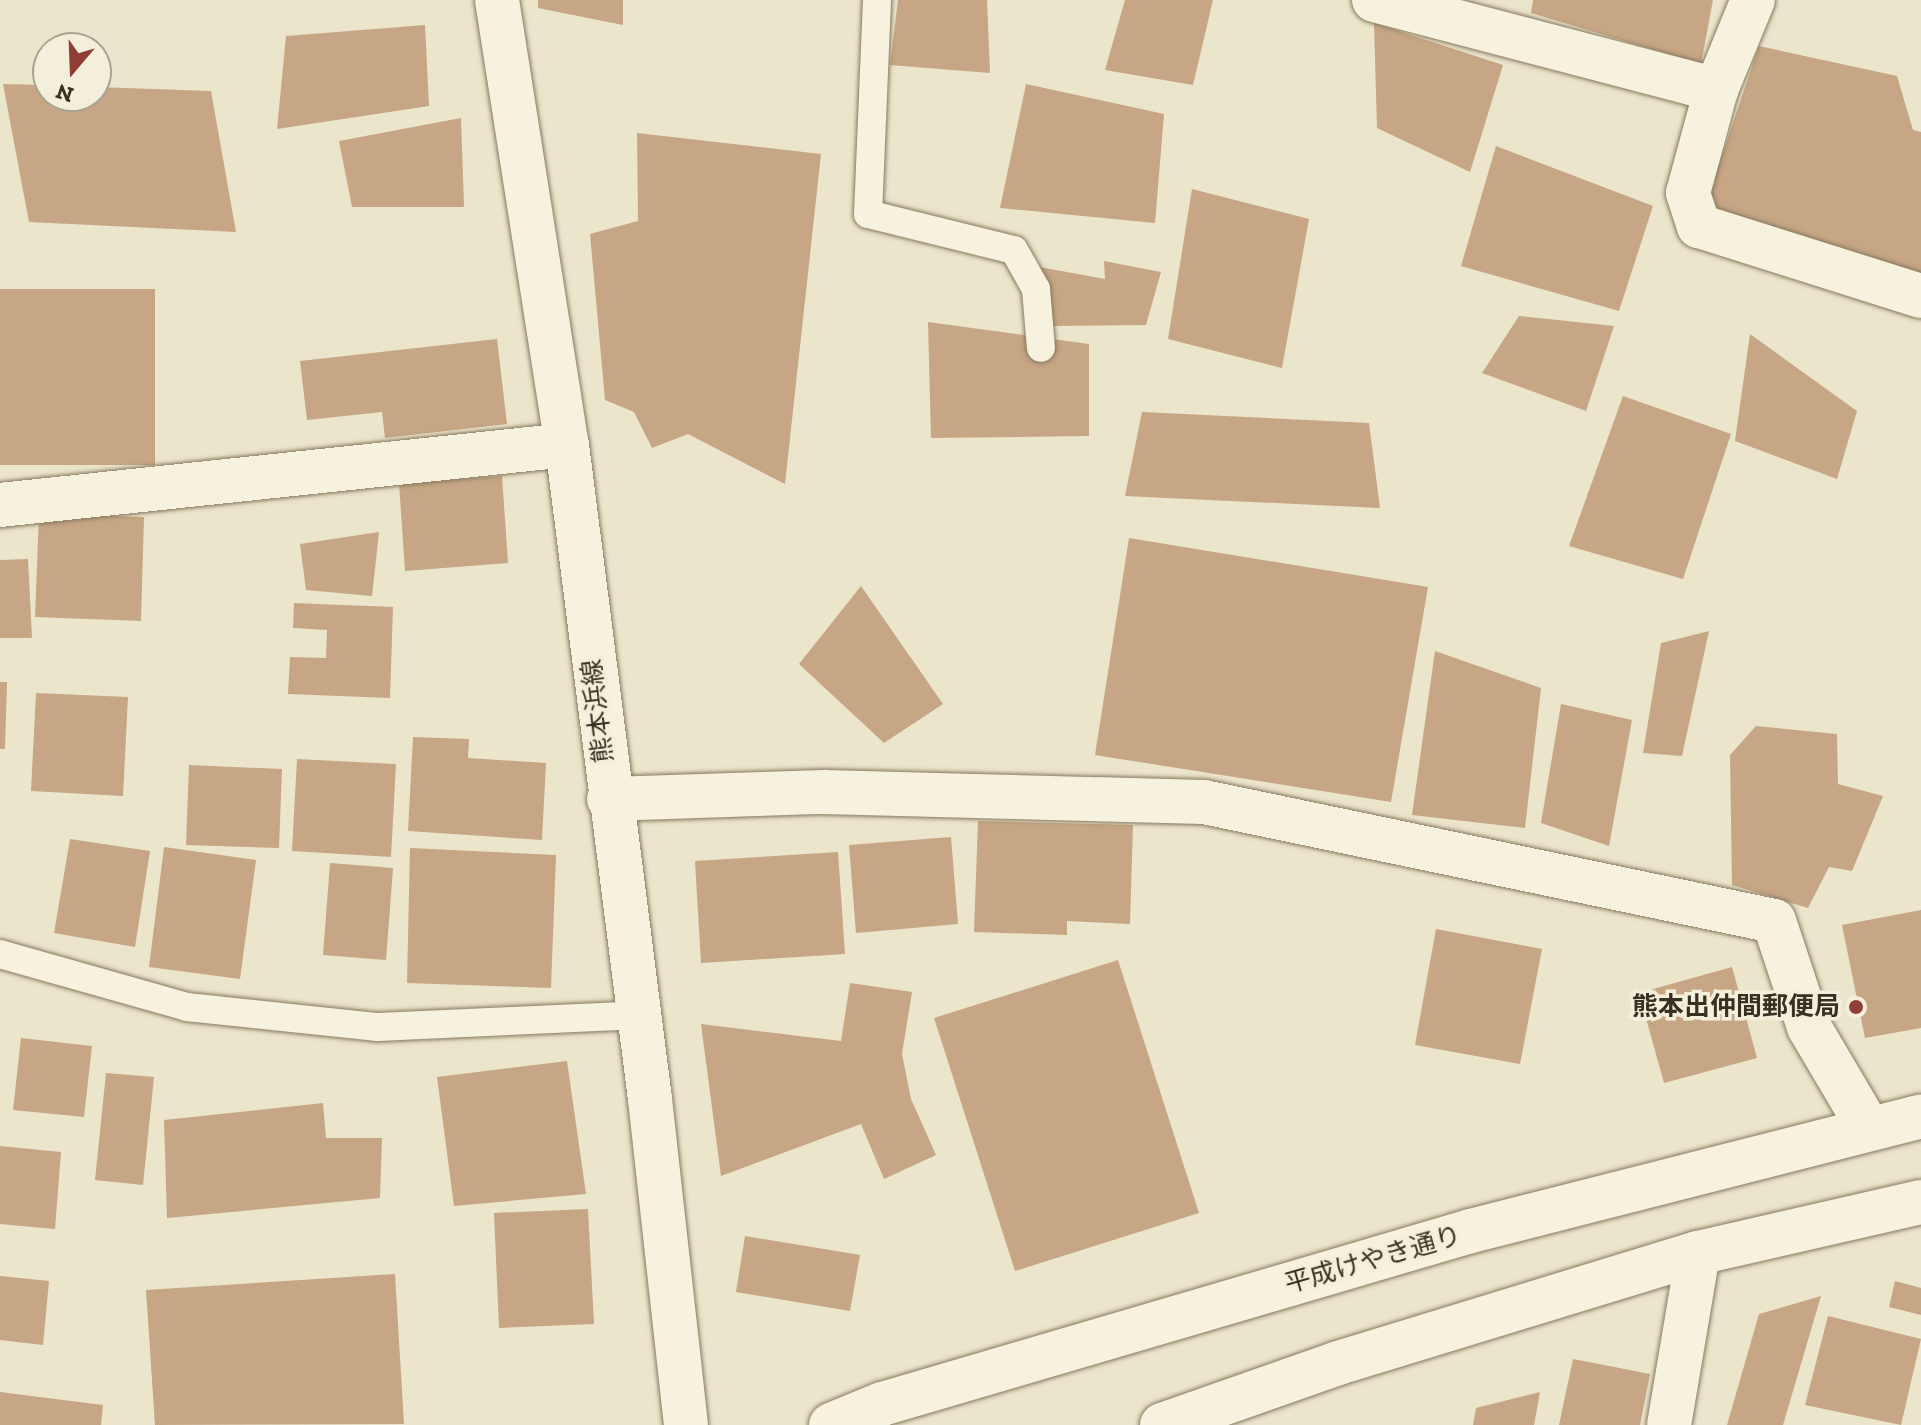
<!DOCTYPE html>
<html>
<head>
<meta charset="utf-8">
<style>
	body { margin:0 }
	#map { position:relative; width:1921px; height:1425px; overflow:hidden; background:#ebe5cb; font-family:"Zilla Slab","Noto Sans JP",serif }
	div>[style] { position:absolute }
	.building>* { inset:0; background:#c6a684 }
	.roads { filter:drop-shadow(0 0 2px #877960) drop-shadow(0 0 2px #877960) }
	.service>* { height:28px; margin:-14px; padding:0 14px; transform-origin:14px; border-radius:14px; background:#f7f2de }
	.minor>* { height:44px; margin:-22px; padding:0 22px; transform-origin:22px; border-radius:22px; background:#f7f2de }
	.tertiary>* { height:44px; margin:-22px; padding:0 22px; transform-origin:22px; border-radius:22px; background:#f7f2de }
	.secondary>* { height:44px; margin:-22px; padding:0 22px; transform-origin:22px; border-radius:22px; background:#f7f2de }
	.dots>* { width:22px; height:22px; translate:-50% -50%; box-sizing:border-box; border:4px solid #f3efda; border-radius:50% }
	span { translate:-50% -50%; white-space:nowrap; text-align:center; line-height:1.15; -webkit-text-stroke:7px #f3efda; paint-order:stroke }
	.street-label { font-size:26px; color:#393022 }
	.poi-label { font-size:26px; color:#393022; font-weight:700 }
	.right { translate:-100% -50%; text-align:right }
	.north { position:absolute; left:32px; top:32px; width:80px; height:80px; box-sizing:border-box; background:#f3efda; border:2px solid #a9a390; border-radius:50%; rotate:199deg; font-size:22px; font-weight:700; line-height:32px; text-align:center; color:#393022 }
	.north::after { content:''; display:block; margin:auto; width:28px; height:36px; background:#913e36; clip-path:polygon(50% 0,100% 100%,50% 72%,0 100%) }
</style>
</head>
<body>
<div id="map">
	<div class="building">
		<div style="clip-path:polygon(538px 0,623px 0,623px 25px,538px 8px)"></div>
		<div style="clip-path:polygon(898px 0,987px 0,990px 73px,890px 65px)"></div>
		<div style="clip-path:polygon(1125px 0,1213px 0,1193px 85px,1105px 70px)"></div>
		<div style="clip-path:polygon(1533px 0,1713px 0,1701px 64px,1531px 13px)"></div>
		<div style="clip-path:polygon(1374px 23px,1503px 65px,1470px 172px,1377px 128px)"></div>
		<div style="clip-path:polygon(425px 25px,429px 106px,277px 129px,286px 36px)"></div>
		<div style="clip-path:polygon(1759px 46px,1897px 76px,1913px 130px,1921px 132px,1921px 281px,1704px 209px)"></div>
		<div style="clip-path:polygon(3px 84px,48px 85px,48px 96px,96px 96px,96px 87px,211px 91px,236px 232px,29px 222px)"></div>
		<div style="clip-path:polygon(1026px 84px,1164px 114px,1155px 223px,1000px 208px)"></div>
		<div style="clip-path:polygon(461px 118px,464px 207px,352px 207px,339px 141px)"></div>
		<div style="clip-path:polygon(637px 133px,821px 154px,785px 484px,688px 434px,652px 448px,634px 412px,605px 400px,590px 234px,638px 221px)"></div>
		<div style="clip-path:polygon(1496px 146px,1653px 206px,1619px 311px,1461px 266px)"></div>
		<div style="clip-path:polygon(1192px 189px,1309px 219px,1282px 368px,1168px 339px)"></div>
		<div style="clip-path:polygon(1104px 261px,1161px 272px,1146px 325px,1053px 326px,1034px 266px,1105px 279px)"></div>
		<div style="clip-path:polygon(0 289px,155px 289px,155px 465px,0 465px)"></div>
		<div style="clip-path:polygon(1519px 316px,1614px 326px,1586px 411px,1482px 373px)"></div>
		<div style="clip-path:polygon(928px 322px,1089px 344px,1089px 436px,931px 438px)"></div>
		<div style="clip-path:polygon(1750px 334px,1857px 411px,1837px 479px,1735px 441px)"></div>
		<div style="clip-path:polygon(497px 339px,507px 424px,385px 438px,382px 412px,307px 420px,300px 361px)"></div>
		<div style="clip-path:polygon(1623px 396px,1731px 434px,1683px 579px,1569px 546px)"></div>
		<div style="clip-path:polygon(1142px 412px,1369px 423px,1380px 508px,1125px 496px)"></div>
		<div style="clip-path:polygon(502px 476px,508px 563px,405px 571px,399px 483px)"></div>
		<div style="clip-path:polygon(39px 514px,144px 517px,141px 621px,35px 617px)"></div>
		<div style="clip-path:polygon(379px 532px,372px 596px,306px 590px,300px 544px)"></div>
		<div style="clip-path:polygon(1129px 538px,1428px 587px,1391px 802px,1095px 755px)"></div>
		<div style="clip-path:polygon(28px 559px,32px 638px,0 638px,0 560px)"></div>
		<div style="clip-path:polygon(861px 586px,943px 704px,884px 743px,799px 664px)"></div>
		<div style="clip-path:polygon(294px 603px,393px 607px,390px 698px,288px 694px,290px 657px,326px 658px,327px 630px,293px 628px)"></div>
		<div style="clip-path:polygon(1709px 631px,1682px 756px,1643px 753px,1661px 643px)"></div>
		<div style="clip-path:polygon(1435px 651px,1541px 688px,1525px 828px,1412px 815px)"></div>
		<div style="clip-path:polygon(0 682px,7px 682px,5px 749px,0 749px)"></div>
		<div style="clip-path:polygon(36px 693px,128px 697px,123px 796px,31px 791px)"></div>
		<div style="clip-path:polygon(1561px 704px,1632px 720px,1609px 846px,1541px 823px)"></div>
		<div style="clip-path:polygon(1756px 726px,1837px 734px,1838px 784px,1883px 796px,1852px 871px,1829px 867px,1808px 908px,1732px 885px,1730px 755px)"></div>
		<div style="clip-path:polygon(413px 737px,469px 739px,468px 758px,546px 763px,542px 840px,408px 831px)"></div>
		<div style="clip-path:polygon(297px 759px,396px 764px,391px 857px,292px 851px)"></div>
		<div style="clip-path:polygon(189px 765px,282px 769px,279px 848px,186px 845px)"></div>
		<div style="clip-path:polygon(978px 821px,1133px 825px,1130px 924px,1067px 921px,1067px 935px,974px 932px)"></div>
		<div style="clip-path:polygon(951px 837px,958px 924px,856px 933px,849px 845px)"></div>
		<div style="clip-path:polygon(70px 839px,150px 851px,135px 947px,54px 933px)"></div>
		<div style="clip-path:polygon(164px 847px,256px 860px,240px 979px,149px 967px)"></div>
		<div style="clip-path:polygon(410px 848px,556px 855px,551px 988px,407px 983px)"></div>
		<div style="clip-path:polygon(838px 852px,845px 954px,701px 963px,695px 861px)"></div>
		<div style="clip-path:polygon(330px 863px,393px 868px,386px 960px,323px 955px)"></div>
		<div style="clip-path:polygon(1921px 910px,1921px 1028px,1865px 1038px,1842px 925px)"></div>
		<div style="clip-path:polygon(1436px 929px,1542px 949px,1520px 1064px,1415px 1045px)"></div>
		<div style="clip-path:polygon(1118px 960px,1199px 1213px,1015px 1271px,934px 1018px)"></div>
		<div style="clip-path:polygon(1732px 967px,1757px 1058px,1664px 1083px,1639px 993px)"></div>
		<div style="clip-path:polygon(850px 983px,912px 992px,902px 1054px,911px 1099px,936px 1155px,884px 1179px,861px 1124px,721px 1176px,701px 1024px,841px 1041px)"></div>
		<div style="clip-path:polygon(21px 1038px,92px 1046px,84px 1117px,13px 1110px)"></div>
		<div style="clip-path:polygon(567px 1061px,586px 1194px,454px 1206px,437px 1077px)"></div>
		<div style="clip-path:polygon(106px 1073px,154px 1077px,143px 1185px,95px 1180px)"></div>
		<div style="clip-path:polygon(323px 1103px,326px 1138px,382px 1138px,380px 1198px,167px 1218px,164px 1120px)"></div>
		<div style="clip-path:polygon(0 1146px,61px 1152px,55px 1229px,0 1224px)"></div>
		<div style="clip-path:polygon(588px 1209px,594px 1324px,499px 1328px,494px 1213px)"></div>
		<div style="clip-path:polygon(745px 1236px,860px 1255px,850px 1311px,736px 1292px)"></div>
		<div style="clip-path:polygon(395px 1274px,404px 1424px,155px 1425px,146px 1290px)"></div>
		<div style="clip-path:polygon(0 1276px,49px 1281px,43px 1345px,0 1340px)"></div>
		<div style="clip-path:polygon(1895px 1281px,1921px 1288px,1921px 1315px,1889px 1307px)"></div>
		<div style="clip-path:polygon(1821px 1296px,1783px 1425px,1727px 1425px,1759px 1314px)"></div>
		<div style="clip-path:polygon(1828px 1316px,1921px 1339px,1901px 1425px,1805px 1405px)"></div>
		<div style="clip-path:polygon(1573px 1359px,1650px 1374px,1640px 1425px,1559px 1425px)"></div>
		<div style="clip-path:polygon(0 1392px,103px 1405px,101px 1425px,0 1425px)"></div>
		<div style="clip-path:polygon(1540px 1392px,1534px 1425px,1473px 1425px,1476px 1408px)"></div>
	</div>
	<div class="roads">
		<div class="service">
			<div style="left:877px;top:0;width:214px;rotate:92.4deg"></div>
			<div style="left:868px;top:214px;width:150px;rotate:13.9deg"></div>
			<div style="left:1014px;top:250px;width:45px;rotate:60.6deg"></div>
			<div style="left:1036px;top:289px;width:59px;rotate:85.2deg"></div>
			<div style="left:0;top:954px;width:194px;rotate:15.8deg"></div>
			<div style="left:187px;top:1007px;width:192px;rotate:6deg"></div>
			<div style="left:378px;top:1027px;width:262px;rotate:-2.6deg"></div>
		</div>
		<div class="minor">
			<div style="left:1374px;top:0;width:354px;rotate:14.7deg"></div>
			<div style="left:1716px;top:90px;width:97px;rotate:-67.7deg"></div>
			<div style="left:1716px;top:90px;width:107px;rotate:105.2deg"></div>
			<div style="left:1688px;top:193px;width:35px;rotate:72deg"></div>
			<div style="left:1699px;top:226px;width:233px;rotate:17.5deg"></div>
			<div style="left:0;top:505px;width:570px;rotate:-6.04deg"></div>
			<div style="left:609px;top:799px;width:215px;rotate:-1.9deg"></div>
			<div style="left:824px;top:792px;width:380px;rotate:1.5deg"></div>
			<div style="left:1204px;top:802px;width:582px;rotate:11.79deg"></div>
			<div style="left:1774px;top:921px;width:112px;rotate:71.7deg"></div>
			<div style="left:1809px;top:1027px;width:116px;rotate:59.5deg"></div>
			<div style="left:1669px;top:1425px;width:174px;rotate:-80.4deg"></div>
		</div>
		<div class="tertiary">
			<div style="left:831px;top:1425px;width:55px;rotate:-22.4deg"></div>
			<div style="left:882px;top:1404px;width:614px;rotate:-16.37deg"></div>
			<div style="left:1471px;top:1231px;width:464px;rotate:-14.3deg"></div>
			<div style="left:1162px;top:1425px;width:187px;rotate:-19.4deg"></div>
			<div style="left:1338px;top:1363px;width:376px;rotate:-17deg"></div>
			<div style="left:1698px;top:1253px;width:229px;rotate:-12.9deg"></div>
		</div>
		<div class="secondary">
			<div style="left:497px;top:0;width:450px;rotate:81.1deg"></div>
			<div style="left:567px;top:445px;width:659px;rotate:82.77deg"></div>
			<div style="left:650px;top:1099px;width:328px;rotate:83.7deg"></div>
		</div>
	</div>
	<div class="dots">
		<div style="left:1856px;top:1007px;background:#913e36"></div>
	</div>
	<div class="street-label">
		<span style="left:598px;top:711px;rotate:-97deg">熊本浜線</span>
		<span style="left:1373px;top:1260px;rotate:-16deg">平成けやき通り</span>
	</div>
	<div class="poi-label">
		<span class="right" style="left:1840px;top:1007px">熊本出仲間郵便局</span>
	</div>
	<div class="north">N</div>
</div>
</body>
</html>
